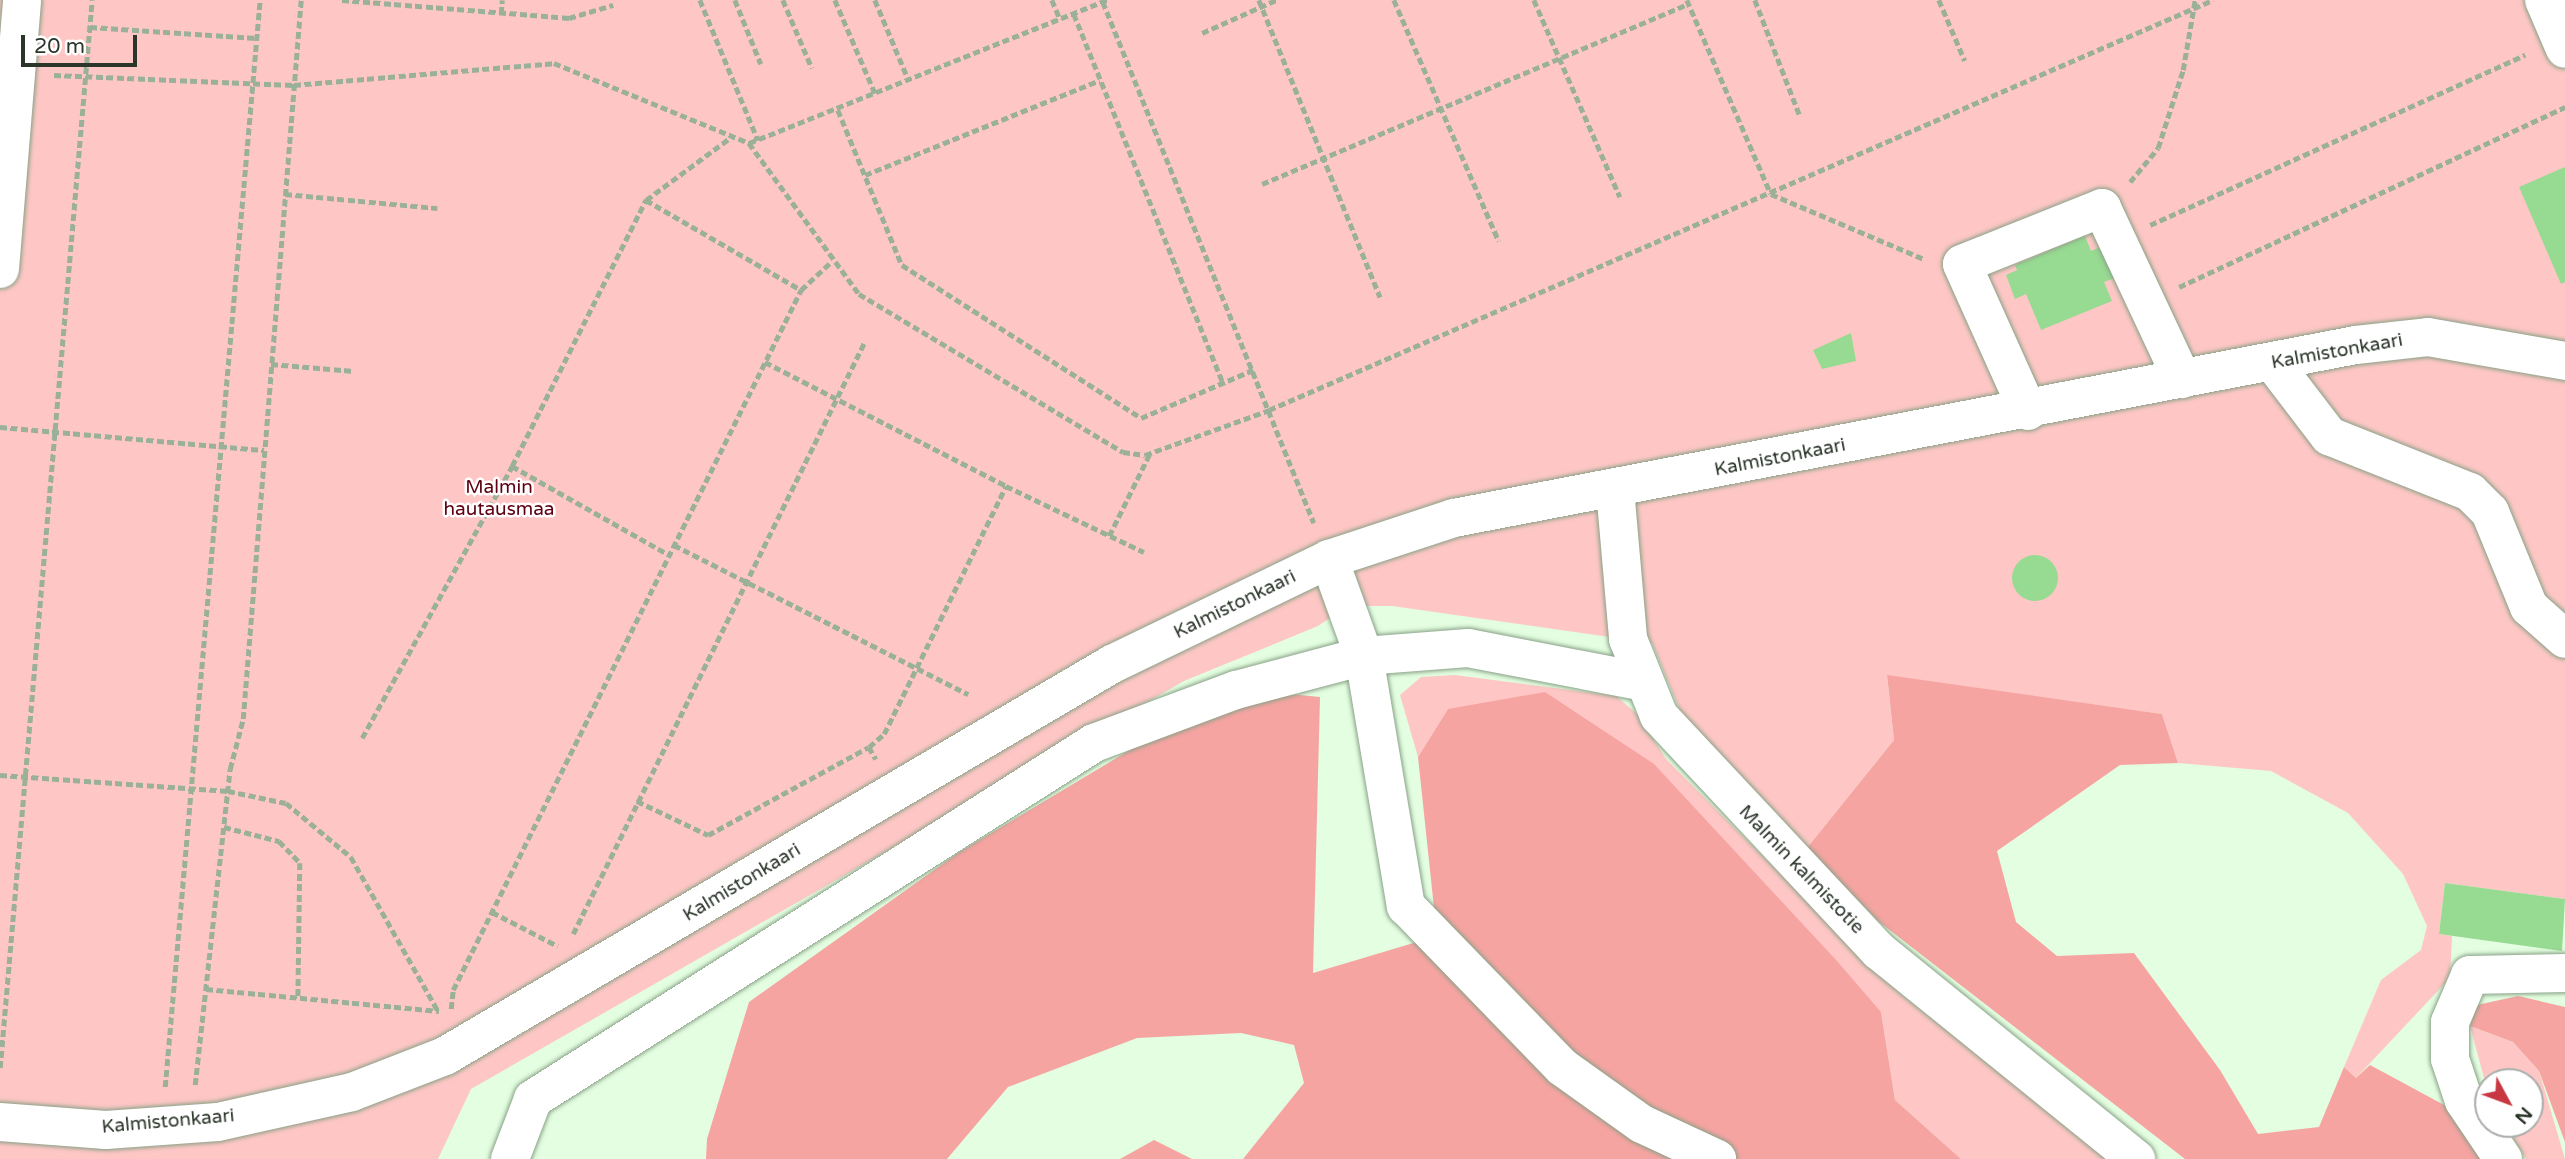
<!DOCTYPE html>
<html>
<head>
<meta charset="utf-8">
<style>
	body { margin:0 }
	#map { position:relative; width:2565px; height:1159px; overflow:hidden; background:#e3fee0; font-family:"Varela Round",sans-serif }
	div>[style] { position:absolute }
	.green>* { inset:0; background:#fec7c5 }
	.forest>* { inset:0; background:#f6a4a2 }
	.building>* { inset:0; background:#97da91 }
	.round { border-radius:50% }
	.path>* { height:4.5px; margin-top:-2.25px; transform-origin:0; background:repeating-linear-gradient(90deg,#9bb099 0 7px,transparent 0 10.5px) }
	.roads { filter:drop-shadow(0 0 2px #89a187) drop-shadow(0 0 2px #89a187) }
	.minor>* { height:38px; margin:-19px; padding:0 19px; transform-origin:19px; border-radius:19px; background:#fff }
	span { translate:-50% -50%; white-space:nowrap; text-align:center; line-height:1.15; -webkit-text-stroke:5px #fff; paint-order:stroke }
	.street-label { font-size:19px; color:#2b352a }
	.park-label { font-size:19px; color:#5d0011 }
	.north { position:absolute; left:2474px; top:1068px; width:70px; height:70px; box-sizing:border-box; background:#fff; border:2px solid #aaaeaa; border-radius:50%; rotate:131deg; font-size:19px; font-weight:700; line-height:28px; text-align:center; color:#2b352a }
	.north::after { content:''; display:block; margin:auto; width:24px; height:32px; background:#c83843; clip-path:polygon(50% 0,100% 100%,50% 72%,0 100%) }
	.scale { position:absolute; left:21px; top:35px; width:116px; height:32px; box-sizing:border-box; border:4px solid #2b352a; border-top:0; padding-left:9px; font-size:21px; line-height:24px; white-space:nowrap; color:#2b352a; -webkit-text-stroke:5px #fff; paint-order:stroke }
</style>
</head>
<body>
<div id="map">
	<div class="green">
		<div style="clip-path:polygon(0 0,2565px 0,2565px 899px,2445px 883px,2439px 934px,2452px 936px,2450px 978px,2356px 1078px,2344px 1067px,2381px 980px,2421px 950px,2427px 926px,2403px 874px,2348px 813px,2271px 771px,2178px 763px,2162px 714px,1887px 676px,1894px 740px,1807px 848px,1680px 711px,1652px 643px,1392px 606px,1348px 606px,1318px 626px,1184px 681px,471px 1089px,438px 1159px,0 1159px)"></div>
		<div style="clip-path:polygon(1455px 675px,1616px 696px,1637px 714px,1666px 759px,1898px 992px,2111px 1159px,1961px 1159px,1895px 1100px,1881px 1012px,1448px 709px,1418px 757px,1400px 695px,1421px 677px)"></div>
		<div style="clip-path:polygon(2470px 1026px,2513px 1042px,2539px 1071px,2565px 1159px,2526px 1159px,2504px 1124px,2530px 1124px,2530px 1082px,2488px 1082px,2488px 1093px)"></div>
	</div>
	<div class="forest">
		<div style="clip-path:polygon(1887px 675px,2162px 714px,2178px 763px,2120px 765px,1997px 851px,2016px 922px,2057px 956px,2134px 953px,2220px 1070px,2258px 1134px,2319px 1127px,2344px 1067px,2356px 1078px,2370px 1065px,2459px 1113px,2494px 1159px,2185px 1159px,1878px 921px,1807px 848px,1894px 740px)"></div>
		<div style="clip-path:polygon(1545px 692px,1654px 764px,1837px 961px,1881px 1012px,1895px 1100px,1961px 1159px,1243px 1159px,1304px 1083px,1294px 1045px,1241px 1033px,1137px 1038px,1008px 1087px,947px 1159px,706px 1159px,707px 1139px,749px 1002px,958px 853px,1175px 723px,1279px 693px,1320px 697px,1313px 973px,1437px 936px,1418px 757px,1448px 709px)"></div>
		<div style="clip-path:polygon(2518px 996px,2565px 1007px,2565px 1142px,2539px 1071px,2513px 1042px,2470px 1026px,2477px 1005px)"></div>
		<div style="clip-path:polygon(1154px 1140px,1192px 1159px,1120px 1159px)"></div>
	</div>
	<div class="building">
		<div style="clip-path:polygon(2565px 167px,2565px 282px,2561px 284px,2519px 187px)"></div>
		<div style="clip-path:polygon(2085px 236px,2091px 251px,2102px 246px,2115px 278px,2104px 282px,2112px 301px,2041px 330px,2026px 294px,2015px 299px,2006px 275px,2017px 270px,2015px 265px)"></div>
		<div style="clip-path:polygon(1851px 333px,1856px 361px,1822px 369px,1813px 350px)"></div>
		<div class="round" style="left:2012px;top:555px;width:46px;height:46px"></div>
		<div style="clip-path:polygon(2445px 883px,2565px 899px,2562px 951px,2439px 934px)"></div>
	</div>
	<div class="path">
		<div style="left:342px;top:0;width:228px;rotate:4.5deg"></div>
		<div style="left:569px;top:18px;width:46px;rotate:-16.5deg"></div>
		<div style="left:700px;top:0;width:152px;rotate:67.5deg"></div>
		<div style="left:735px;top:0;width:69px;rotate:67.9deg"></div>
		<div style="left:783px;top:0;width:74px;rotate:66.9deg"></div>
		<div style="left:835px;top:0;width:103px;rotate:66.7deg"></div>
		<div style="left:875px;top:0;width:88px;rotate:67.2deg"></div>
		<div style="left:1052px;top:0;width:21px;rotate:67deg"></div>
		<div style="left:1259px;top:0;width:321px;rotate:67.8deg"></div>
		<div style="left:1394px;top:0;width:263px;rotate:66.5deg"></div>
		<div style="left:1534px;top:0;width:215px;rotate:66.4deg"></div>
		<div style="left:1687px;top:0;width:211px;rotate:66.6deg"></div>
		<div style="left:1771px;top:194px;width:166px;rotate:23deg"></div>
		<div style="left:1755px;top:0;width:124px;rotate:68.8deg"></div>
		<div style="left:1939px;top:0;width:66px;rotate:66.9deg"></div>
		<div style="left:1103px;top:2px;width:562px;rotate:67.95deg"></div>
		<div style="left:501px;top:14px;width:14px;rotate:-86deg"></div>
		<div style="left:1074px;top:14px;width:398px;rotate:68deg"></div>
		<div style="left:90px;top:27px;width:167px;rotate:3.8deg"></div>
		<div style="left:1202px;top:33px;width:81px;rotate:-24deg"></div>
		<div style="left:54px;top:75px;width:240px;rotate:2.4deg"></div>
		<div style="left:294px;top:85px;width:261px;rotate:-4.8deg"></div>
		<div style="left:554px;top:63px;width:211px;rotate:22.3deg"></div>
		<div style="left:749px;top:143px;width:386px;rotate:-21.8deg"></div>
		<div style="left:838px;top:110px;width:168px;rotate:67.6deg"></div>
		<div style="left:902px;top:265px;width:284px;rotate:32.6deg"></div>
		<div style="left:1141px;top:418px;width:122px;rotate:-23.2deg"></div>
		<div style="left:749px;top:143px;width:187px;rotate:53.9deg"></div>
		<div style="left:859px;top:294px;width:308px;rotate:30.9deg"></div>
		<div style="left:1123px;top:452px;width:22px;rotate:8deg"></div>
		<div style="left:1145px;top:455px;width:132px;rotate:-19.9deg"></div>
		<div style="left:1269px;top:410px;width:1029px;rotate:-23.48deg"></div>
		<div style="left:865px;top:175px;width:253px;rotate:-22deg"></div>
		<div style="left:2130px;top:182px;width:44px;rotate:-50.5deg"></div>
		<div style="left:2158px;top:148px;width:82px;rotate:-72.2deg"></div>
		<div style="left:2183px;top:70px;width:71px;rotate:-80.3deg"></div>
		<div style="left:1262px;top:184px;width:463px;rotate:-22.9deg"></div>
		<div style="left:285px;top:194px;width:153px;rotate:5.3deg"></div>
		<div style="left:646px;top:200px;width:179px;rotate:30.1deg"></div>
		<div style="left:2150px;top:225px;width:412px;rotate:-24.4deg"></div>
		<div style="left:2179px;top:287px;width:426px;rotate:-25deg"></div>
		<div style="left:765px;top:362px;width:271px;rotate:27.2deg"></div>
		<div style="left:271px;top:364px;width:83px;rotate:4.8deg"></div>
		<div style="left:0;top:427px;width:265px;rotate:5deg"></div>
		<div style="left:512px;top:466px;width:180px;rotate:29.5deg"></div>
		<div style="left:1109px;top:536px;width:93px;rotate:-63.7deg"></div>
		<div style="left:674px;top:545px;width:330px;rotate:26.9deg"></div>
		<div style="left:362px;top:738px;width:311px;rotate:-61.1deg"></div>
		<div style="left:512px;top:466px;width:298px;rotate:-63.3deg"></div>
		<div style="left:646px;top:200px;width:106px;rotate:-36.5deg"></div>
		<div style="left:869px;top:747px;width:20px;rotate:-41deg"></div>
		<div style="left:884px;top:734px;width:276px;rotate:-63.8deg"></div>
		<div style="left:1006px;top:486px;width:153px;rotate:25.6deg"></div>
		<div style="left:0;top:775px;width:229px;rotate:4deg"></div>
		<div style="left:228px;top:791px;width:59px;rotate:11.7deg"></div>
		<div style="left:286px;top:803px;width:85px;rotate:39.7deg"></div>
		<div style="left:351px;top:857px;width:177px;rotate:60.5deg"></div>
		<div style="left:637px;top:801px;width:79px;rotate:25.6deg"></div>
		<div style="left:708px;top:835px;width:183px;rotate:-28.7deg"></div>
		<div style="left:869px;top:747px;width:14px;rotate:60deg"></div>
		<div style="left:224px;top:827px;width:57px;rotate:14.3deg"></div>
		<div style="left:279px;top:841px;width:30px;rotate:46deg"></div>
		<div style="left:300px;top:863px;width:135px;rotate:90.8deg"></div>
		<div style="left:492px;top:912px;width:74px;rotate:27.3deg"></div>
		<div style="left:573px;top:934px;width:661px;rotate:-63.78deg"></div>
		<div style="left:206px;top:989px;width:234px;rotate:5.4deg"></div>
		<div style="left:451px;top:1009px;width:19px;rotate:-84deg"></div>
		<div style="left:453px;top:990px;width:782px;rotate:-63.57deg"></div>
		<div style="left:801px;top:290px;width:42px;rotate:-43.1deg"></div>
		<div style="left:0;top:1068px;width:1072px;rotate:-85.08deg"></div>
		<div style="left:195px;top:1085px;width:318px;rotate:-83.7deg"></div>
		<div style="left:230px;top:769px;width:52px;rotate:-75.4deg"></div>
		<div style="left:243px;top:719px;width:721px;rotate:-85.39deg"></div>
		<div style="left:165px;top:1087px;width:1091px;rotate:-85.01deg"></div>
	</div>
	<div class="roads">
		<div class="minor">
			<div style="left:2544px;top:0;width:53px;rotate:66.8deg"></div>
			<div style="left:0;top:269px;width:270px;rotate:-85.3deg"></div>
			<div style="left:2274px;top:364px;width:91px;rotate:52.6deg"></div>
			<div style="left:2329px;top:436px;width:152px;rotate:21.7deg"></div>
			<div style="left:2470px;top:492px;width:28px;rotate:45deg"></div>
			<div style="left:2490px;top:512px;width:103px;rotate:67.7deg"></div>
			<div style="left:2529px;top:607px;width:48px;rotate:41.6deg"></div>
			<div style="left:2028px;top:411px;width:161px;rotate:-114.2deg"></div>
			<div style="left:1962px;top:264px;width:151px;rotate:-21.8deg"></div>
			<div style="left:2102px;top:208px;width:189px;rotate:64.9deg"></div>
			<div style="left:1615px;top:489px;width:151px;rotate:85deg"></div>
			<div style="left:1628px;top:639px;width:83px;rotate:68.1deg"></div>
			<div style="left:1659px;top:716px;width:322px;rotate:46.9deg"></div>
			<div style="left:1879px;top:951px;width:331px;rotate:39deg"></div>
			<div style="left:1329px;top:559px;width:103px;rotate:70.2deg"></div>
			<div style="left:1364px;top:656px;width:254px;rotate:80.5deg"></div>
			<div style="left:1406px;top:906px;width:224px;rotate:45.9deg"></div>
			<div style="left:1562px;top:1067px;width:98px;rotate:35.5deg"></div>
			<div style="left:1642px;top:1124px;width:83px;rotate:25deg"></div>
			<div style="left:0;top:1122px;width:106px;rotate:4.3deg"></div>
			<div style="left:106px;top:1130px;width:112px;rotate:-4.1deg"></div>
			<div style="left:218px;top:1122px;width:137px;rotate:-12.6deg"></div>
			<div style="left:352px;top:1092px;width:100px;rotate:-21.2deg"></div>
			<div style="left:445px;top:1056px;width:774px;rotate:-30.44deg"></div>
			<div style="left:1112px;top:664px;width:241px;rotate:-25.8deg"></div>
			<div style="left:1329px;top:559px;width:132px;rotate:-18.2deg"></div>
			<div style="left:1454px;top:518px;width:918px;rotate:-10.86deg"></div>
			<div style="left:2356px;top:345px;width:72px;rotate:-6.3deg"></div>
			<div style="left:2428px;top:337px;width:139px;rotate:9.9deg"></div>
			<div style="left:510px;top:1159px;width:64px;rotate:-69deg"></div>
			<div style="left:533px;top:1099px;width:664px;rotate:-32.4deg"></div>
			<div style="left:1094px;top:743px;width:152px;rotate:-20.5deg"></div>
			<div style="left:1236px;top:690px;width:132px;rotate:-14.9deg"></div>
			<div style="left:1364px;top:656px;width:104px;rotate:-4.4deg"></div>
			<div style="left:1468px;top:648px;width:175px;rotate:10.9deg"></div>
			<div style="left:2503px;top:1159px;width:70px;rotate:-123.9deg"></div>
			<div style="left:2464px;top:1101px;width:44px;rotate:-108.4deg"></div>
			<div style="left:2450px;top:1059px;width:37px;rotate:-90deg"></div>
			<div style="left:2450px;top:1022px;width:51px;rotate:-66.9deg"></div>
			<div style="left:2470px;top:975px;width:95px;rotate:-1.2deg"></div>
		</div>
	</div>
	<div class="street-label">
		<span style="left:2337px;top:352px;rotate:-10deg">Kalmistonkaari</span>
		<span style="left:1780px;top:458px;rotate:-11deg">Kalmistonkaari</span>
		<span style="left:1235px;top:605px;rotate:-26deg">Kalmistonkaari</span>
		<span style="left:1801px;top:870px;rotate:46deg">Malmin kalmistotie</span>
		<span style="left:742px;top:883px;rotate:-31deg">Kalmistonkaari</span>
		<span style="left:168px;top:1122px;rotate:-5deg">Kalmistonkaari</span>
	</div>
	<div class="park-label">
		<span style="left:499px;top:499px">Malmin<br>hautausmaa</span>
	</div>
	<div class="north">N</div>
	<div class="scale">20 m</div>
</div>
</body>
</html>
